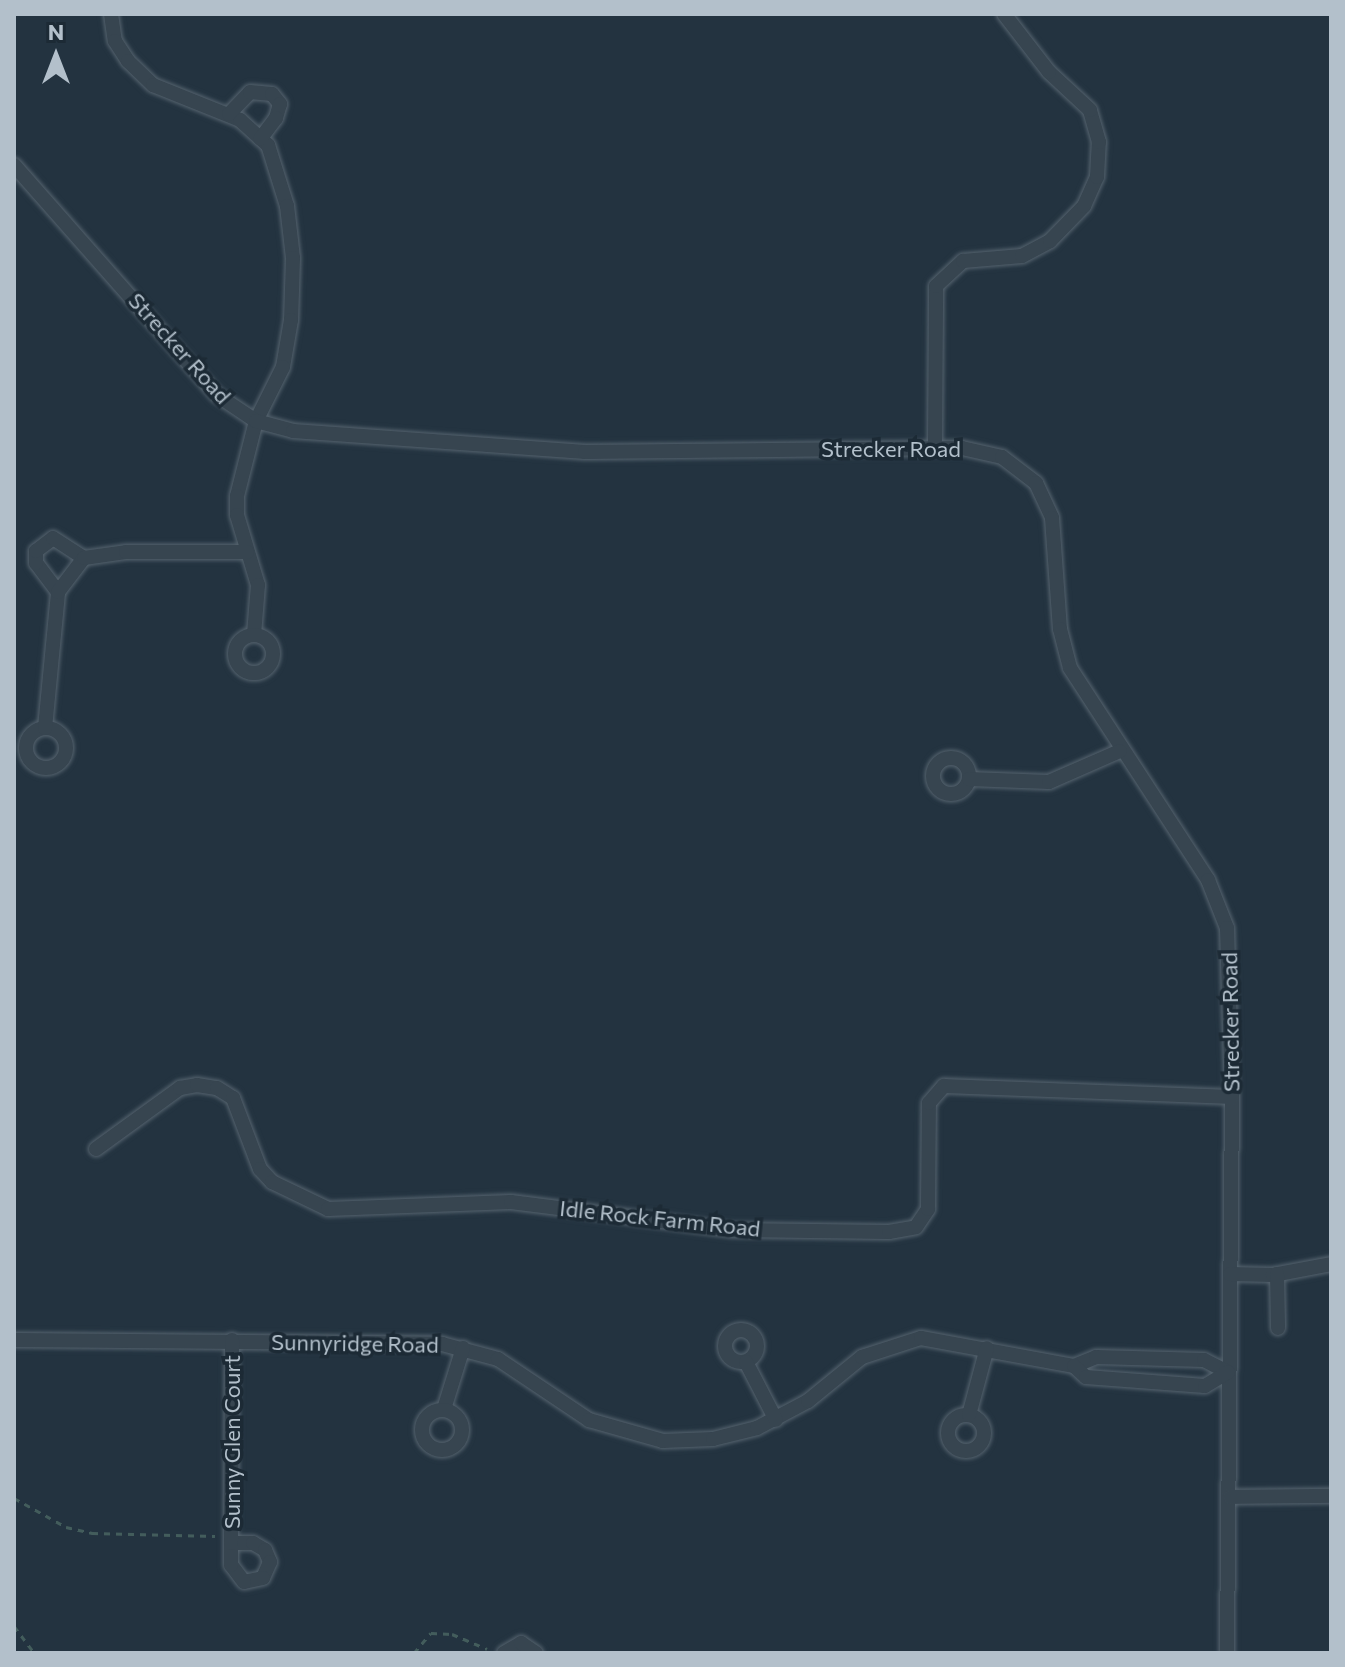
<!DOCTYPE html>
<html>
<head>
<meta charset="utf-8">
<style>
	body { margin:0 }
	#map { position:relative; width:1345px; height:1667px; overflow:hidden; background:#233340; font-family:Commissioner,sans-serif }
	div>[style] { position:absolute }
	.path>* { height:3px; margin-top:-1.5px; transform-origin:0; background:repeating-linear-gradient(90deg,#435d5c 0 6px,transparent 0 12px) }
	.roads { filter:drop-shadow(0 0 2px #55636e) drop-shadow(0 0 2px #55636e) }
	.minor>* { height:14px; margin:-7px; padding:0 7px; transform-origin:7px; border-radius:7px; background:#374550 }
	.minor>.ring { margin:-7px; padding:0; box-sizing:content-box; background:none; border:14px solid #374550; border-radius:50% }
	span { translate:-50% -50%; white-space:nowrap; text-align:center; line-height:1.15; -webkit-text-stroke:7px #1c2a35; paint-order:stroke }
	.street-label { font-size:22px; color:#b3c0cb }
	.frame { position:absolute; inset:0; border:16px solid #b3c0cb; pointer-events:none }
	.north { position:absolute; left:16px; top:16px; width:80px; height:80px; -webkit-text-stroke:6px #1c2a35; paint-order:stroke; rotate:0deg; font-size:22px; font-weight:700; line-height:32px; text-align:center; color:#b3c0cb }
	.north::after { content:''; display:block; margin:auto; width:28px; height:36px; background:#b3c0cb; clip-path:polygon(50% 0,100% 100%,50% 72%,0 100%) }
</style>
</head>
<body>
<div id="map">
	<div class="path">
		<div style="left:14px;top:1498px;width:60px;rotate:29.1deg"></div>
		<div style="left:66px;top:1527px;width:27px;rotate:13deg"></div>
		<div style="left:92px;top:1533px;width:123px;rotate:1.4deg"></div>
		<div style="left:14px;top:1626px;width:34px;rotate:53deg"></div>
		<div style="left:414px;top:1653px;width:26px;rotate:-50deg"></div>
		<div style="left:431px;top:1633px;width:21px;rotate:3deg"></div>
		<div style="left:452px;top:1634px;width:38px;rotate:23deg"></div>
	</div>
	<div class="roads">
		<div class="minor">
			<div style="left:111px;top:14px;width:27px;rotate:82deg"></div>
			<div style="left:115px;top:41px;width:24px;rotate:57deg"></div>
			<div style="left:128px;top:61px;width:35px;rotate:44deg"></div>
			<div style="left:153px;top:85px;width:94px;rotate:21.9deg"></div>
			<div style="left:240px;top:120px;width:38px;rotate:42deg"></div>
			<div style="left:268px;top:145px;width:64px;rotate:72.7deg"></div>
			<div style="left:287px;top:206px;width:52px;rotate:83.4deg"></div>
			<div style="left:293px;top:258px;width:62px;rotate:91.8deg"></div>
			<div style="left:291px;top:320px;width:48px;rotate:99.7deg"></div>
			<div style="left:283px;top:367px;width:60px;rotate:116.6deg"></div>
			<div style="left:256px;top:421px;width:77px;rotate:104.2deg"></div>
			<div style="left:237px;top:496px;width:19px;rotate:90deg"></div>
			<div style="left:237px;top:515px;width:73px;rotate:73.3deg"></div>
			<div style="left:258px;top:585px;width:50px;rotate:94.6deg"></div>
			<div style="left:229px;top:114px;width:30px;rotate:-46deg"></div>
			<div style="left:250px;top:92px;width:22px;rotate:5deg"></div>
			<div style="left:272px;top:94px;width:13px;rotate:51deg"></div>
			<div style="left:280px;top:104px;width:15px;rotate:106deg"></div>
			<div style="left:276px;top:118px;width:26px;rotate:127deg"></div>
			<div style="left:14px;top:165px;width:307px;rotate:48.6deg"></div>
			<div style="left:217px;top:395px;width:47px;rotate:33.7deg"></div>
			<div style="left:256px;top:421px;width:38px;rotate:15deg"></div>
			<div style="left:293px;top:431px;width:293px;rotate:4.1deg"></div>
			<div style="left:585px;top:452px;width:377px;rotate:-0.6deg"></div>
			<div style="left:962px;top:448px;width:41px;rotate:12.7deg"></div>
			<div style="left:1002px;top:457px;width:43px;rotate:37.4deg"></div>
			<div style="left:1036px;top:483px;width:38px;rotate:65deg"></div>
			<div style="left:1052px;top:518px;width:111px;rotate:85.9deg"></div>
			<div style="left:1060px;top:629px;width:40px;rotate:75.6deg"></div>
			<div style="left:1070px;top:668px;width:253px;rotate:56.9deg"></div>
			<div style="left:1208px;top:880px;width:52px;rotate:68.4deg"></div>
			<div style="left:1227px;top:928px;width:169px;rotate:88.3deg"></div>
			<div style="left:1232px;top:1097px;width:556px;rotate:90.52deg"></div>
			<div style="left:935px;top:446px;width:160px;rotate:-89.6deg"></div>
			<div style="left:936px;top:286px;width:37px;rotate:-43deg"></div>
			<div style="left:963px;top:261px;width:59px;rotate:-4.8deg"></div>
			<div style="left:1022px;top:256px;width:32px;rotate:-28deg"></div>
			<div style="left:1050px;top:241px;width:49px;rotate:-45.8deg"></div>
			<div style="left:1084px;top:206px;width:32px;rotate:-66deg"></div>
			<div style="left:1097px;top:177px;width:35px;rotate:-87deg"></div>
			<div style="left:1099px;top:142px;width:33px;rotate:-106deg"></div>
			<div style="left:1090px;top:110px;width:56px;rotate:-137.2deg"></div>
			<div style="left:1049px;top:72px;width:73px;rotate:-127.8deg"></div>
			<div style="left:58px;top:592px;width:36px;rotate:-127deg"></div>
			<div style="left:36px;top:563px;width:12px;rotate:-90deg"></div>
			<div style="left:36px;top:551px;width:21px;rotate:-37deg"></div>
			<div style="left:53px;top:538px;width:37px;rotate:33deg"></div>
			<div class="ring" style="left:235px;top:635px;width:24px;height:24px"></div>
			<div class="ring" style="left:26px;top:728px;width:26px;height:26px"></div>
			<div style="left:45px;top:728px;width:137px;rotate:-84.5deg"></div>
			<div style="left:58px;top:592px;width:43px;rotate:-52.6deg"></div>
			<div style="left:84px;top:558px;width:42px;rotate:-8.1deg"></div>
			<div style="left:126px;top:552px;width:121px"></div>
			<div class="ring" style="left:933px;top:758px;width:22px;height:22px"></div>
			<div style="left:969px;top:779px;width:80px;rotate:2.1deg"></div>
			<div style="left:1049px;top:782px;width:77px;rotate:-23.6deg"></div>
			<div style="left:96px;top:1149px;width:104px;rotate:-36deg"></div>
			<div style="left:180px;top:1088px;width:17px;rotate:-10deg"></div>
			<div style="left:197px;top:1085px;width:20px;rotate:9deg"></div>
			<div style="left:217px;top:1088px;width:19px;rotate:32deg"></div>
			<div style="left:233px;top:1098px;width:76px;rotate:69.2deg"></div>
			<div style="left:260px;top:1169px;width:18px;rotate:47deg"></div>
			<div style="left:272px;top:1182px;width:62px;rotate:25.7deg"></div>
			<div style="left:328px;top:1209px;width:183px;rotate:-2.2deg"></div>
			<div style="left:511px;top:1202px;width:224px;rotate:7.2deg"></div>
			<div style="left:733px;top:1230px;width:156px;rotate:0.7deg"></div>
			<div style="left:889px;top:1232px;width:27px;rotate:-10deg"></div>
			<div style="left:916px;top:1227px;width:22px;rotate:-56deg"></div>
			<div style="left:928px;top:1209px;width:106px;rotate:-89.5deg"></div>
			<div style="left:929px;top:1103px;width:23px;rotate:-49deg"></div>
			<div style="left:944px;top:1086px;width:288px;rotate:2.2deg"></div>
			<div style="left:1230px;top:1274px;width:43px;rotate:1.3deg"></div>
			<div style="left:1273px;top:1275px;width:59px;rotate:-10.7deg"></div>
			<div style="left:1277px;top:1274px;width:54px;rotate:88.9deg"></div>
			<div class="ring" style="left:725px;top:1330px;width:18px;height:18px"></div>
			<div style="left:14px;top:1340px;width:428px;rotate:0.5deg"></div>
			<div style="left:442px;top:1344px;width:58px;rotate:15deg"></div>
			<div style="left:498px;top:1359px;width:110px;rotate:33.8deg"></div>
			<div style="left:589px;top:1420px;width:77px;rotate:15.8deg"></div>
			<div style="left:663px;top:1441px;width:50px;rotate:-2.3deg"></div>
			<div style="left:713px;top:1439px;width:45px;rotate:-14deg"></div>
			<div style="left:757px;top:1428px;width:58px;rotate:-27.9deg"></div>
			<div style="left:808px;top:1401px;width:70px;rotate:-39.2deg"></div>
			<div style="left:862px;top:1357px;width:62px;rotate:-17.9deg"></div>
			<div style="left:921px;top:1338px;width:156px;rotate:10.4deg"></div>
			<div style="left:1074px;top:1366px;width:24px;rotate:-22deg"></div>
			<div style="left:1096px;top:1357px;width:108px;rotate:1.6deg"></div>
			<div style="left:1204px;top:1360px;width:27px;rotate:27deg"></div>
			<div style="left:746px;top:1362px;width:65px;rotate:62.7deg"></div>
			<div style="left:1074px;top:1366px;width:16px;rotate:43deg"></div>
			<div style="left:1086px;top:1377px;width:119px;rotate:4.3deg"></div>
			<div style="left:1205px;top:1386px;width:27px;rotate:-31deg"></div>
			<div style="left:444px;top:1409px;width:64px;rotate:-72.7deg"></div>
			<div class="ring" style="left:422px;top:1410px;width:26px;height:26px"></div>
			<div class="ring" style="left:948px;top:1415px;width:22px;height:22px"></div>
			<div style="left:969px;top:1415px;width:69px;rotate:-75deg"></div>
			<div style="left:1230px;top:1497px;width:101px;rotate:-0.6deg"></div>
			<div style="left:231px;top:1543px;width:22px"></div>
			<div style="left:253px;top:1543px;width:14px;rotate:30deg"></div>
			<div style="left:265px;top:1550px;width:13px;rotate:67deg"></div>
			<div style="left:270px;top:1562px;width:17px;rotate:114deg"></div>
			<div style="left:263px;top:1578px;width:19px;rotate:168deg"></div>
			<div style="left:244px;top:1582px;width:21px;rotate:-127deg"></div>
			<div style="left:231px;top:1565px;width:22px;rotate:-90deg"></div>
			<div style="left:231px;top:1543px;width:203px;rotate:-89.7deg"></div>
			<div style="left:504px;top:1653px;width:20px;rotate:-30deg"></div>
			<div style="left:521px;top:1643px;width:18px;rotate:34deg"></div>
		</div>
	</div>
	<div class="street-label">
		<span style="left:180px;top:348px;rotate:48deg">Strecker Road</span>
		<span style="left:891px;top:449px">Strecker Road</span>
		<span style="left:1230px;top:1022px;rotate:-91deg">Strecker Road</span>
		<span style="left:660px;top:1218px;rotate:6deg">Idle Rock Farm Road</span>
		<span style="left:355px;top:1343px;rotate:1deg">Sunnyridge Road</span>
		<span style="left:232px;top:1442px;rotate:-90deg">Sunny Glen Court</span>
	</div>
	<div class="frame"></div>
	<div class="north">N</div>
</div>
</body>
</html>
